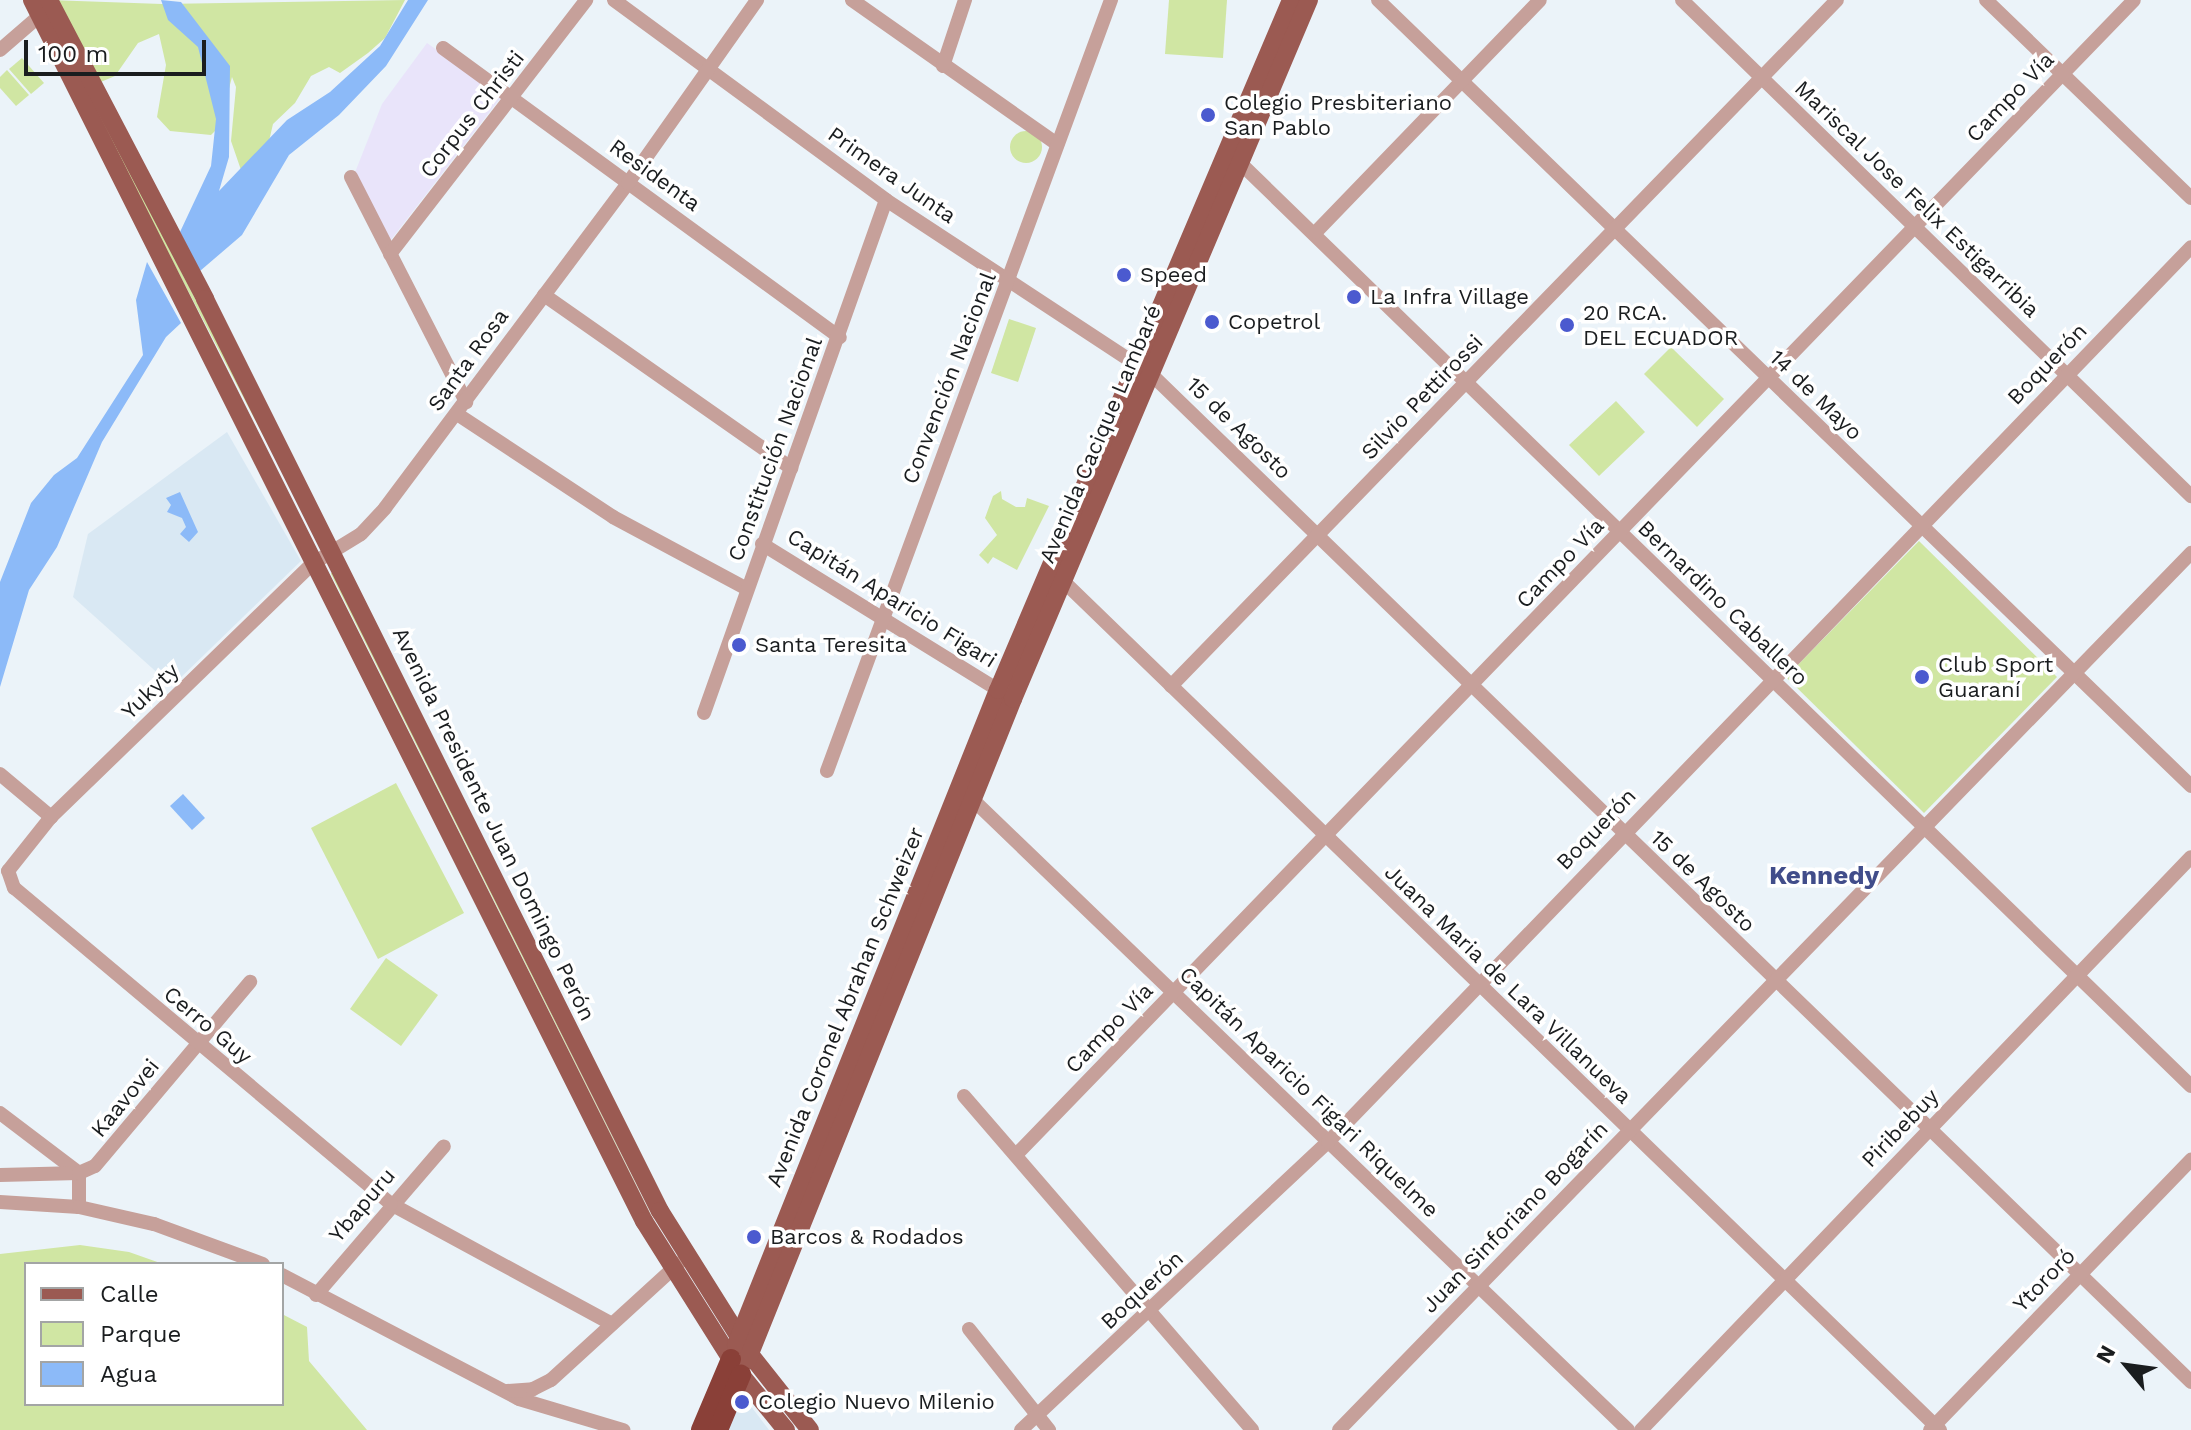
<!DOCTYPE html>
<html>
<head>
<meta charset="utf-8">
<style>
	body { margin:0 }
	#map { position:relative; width:2191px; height:1430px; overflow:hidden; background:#ebf3f9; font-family:"Work Sans",sans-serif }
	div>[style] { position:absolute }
	.built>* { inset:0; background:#d9e8f3 }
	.industrial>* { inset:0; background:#e9e4fa }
	.green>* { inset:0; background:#d0e6a3 }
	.round { border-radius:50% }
	.water>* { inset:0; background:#8cbaf8 }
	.minor>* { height:14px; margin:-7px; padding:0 7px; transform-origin:7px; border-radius:7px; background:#c6a09a }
	.major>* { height:18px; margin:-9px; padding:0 9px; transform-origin:9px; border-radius:9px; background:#9b5a52 }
	.highway>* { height:20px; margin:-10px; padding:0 10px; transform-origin:10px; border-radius:10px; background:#8a4038 }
	.dots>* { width:22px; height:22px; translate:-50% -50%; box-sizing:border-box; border:4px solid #fff; border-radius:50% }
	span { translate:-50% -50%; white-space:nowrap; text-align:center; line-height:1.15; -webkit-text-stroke:7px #fff; paint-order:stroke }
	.street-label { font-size:22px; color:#1a1d1f }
	.poi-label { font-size:22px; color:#1a1d1f }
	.left { translate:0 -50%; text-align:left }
	.quarter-label { font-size:26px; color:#414d8a; font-weight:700 }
	.legend { position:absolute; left:24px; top:1262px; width:260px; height:144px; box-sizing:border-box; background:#fff; border:2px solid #a3a5a5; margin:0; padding:10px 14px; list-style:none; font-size:24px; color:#1a1d1f }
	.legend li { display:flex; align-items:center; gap:16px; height:40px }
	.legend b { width:40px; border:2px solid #a3a5a5 }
	.north { position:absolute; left:2087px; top:1326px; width:80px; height:80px; -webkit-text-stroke:6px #fff; paint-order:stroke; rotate:299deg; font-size:22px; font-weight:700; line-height:32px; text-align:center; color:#1a1d1f }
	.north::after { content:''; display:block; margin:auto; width:28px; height:36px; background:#1a1d1f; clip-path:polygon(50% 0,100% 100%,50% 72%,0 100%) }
	.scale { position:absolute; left:24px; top:40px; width:182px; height:36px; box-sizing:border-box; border:4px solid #1a1d1f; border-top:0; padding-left:10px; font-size:24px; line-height:28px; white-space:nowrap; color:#1a1d1f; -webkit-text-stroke:6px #fff; paint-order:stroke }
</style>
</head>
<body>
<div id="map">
	<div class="built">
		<div style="clip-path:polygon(227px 432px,301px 561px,172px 686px,73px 597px,88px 534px)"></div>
		<div style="clip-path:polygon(741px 1393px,769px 1430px,724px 1430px)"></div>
	</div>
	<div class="industrial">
		<div style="clip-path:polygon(427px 43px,502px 96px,390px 241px,354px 175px,382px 104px)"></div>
	</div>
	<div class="green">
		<div style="clip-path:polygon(49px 0,162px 4px,405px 0,385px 38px,368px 53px,340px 73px,329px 67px,311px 76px,295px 103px,273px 124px,266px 154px,252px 170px,241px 170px,231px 141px,236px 87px,232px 77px,219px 127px,211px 135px,170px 131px,157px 117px,166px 65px,159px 34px,138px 43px,115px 76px,96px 84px)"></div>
		<div style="clip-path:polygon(1169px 0,1227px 0,1223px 58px,1165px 54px)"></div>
		<div style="clip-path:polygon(56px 27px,319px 541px,319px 543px,52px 29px)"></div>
		<div style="clip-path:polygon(22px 58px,44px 83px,31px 94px,9px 69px)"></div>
		<div style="clip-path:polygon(7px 70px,29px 95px,16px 106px,0 88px,0 77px)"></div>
		<div class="round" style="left:1010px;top:131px;width:32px;height:32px"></div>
		<div style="clip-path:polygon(1009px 319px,1036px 328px,1018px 382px,991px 373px)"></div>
		<div style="clip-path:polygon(1671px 347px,1724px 399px,1697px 427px,1644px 374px)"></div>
		<div style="clip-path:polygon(1616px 401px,1645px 432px,1599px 476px,1569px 445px)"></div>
		<div style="clip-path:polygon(1001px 491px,1002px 499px,1016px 507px,1025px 507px,1027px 498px,1049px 506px,1017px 570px,993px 557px,988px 564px,979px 555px,997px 535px,985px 518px,993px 496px)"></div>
		<div style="clip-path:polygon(1919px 541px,2057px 677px,1924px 813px,1786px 677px)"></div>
		<div style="clip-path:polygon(331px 573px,334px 573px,668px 1249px,331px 574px)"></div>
		<div style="clip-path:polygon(396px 783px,464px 913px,378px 959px,311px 828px)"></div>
		<div style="clip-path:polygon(386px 958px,438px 995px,401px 1046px,350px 1009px)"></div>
		<div style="clip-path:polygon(80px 1245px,129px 1252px,163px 1264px,26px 1264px,26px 1404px,282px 1404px,282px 1314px,307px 1327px,309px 1361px,367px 1430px,0 1430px,0 1254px)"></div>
	</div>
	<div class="water">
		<div style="clip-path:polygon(161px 0,181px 2px,230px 66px,229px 157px,219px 191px,287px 120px,330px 92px,380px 46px,408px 0,428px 0,386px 66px,339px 115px,289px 155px,242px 235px,200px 271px,180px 232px,211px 166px,216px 119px,198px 47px,168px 20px)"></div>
		<div style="clip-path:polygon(147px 262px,181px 323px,166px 337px,102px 442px,57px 547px,29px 590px,0 687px,0 582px,31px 503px,54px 475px,77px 458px,143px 355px,136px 300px)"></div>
		<div style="clip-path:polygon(180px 492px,198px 532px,189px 542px,180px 534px,186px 527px,182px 518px,167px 512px,171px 505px,166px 498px)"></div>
		<div style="clip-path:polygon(183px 794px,205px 818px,192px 830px,170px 806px)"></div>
	</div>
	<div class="minor">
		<div style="left:614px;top:0;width:338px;rotate:36.3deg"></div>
		<div style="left:886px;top:200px;width:318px;rotate:33.3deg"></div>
		<div style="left:1152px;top:375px;width:1447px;rotate:44.1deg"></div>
		<div style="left:852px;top:0;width:251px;rotate:35.1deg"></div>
		<div style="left:1378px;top:0;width:1131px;rotate:44.03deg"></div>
		<div style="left:1682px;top:0;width:711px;rotate:44.26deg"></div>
		<div style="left:1986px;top:0;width:285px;rotate:44deg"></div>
		<div style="left:443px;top:48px;width:491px;rotate:36.1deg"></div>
		<div style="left:0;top:50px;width:60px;rotate:-40.9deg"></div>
		<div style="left:943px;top:66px;width:70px;rotate:-71.6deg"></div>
		<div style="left:1233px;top:156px;width:1335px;rotate:44.15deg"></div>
		<div style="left:351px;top:177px;width:253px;rotate:62.9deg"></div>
		<div style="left:1316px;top:232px;width:322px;rotate:-46deg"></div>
		<div style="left:390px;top:254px;width:321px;rotate:-52.3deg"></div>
		<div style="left:544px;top:295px;width:302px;rotate:35deg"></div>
		<div style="left:457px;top:414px;width:187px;rotate:33.4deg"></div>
		<div style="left:613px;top:517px;width:152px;rotate:28.2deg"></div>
		<div style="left:762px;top:544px;width:278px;rotate:31.7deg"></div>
		<div style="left:1058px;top:576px;width:1228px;rotate:44.08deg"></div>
		<div style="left:1171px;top:686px;width:956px;rotate:-45.85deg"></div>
		<div style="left:704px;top:713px;width:544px;rotate:-70.47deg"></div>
		<div style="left:827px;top:771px;width:822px;rotate:-69.78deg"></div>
		<div style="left:0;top:774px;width:67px;rotate:40.1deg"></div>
		<div style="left:968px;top:795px;width:916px;rotate:43.89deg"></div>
		<div style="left:964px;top:1096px;width:441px;rotate:49.2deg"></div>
		<div style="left:0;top:1113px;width:99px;rotate:37.2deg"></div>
		<div style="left:1016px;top:1155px;width:1607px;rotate:-45.93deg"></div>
		<div style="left:79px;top:1173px;width:34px;rotate:90deg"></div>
		<div style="left:0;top:1175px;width:79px;rotate:-1.5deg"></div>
		<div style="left:79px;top:1173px;width:17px;rotate:-24deg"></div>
		<div style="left:95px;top:1166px;width:241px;rotate:-49.9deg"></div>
		<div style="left:0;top:1202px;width:79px;rotate:3.6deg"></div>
		<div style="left:79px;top:1207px;width:77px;rotate:12.8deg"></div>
		<div style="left:154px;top:1224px;width:116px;rotate:20.2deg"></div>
		<div style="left:282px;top:1275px;width:267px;rotate:27.6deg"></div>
		<div style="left:519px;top:1399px;width:109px;rotate:16.6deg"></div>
		<div style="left:316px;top:1295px;width:196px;rotate:-49.3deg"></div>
		<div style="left:612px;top:1324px;width:251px;rotate:-151.5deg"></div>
		<div style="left:391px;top:1204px;width:492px;rotate:-140deg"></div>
		<div style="left:14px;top:888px;width:18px;rotate:-109deg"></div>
		<div style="left:8px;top:871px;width:69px;rotate:-51.5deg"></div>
		<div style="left:51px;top:817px;width:363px;rotate:-44.1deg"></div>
		<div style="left:312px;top:564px;width:57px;rotate:-31.5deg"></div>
		<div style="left:361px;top:534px;width:35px;rotate:-47deg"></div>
		<div style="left:385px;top:508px;width:406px;rotate:-53.2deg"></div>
		<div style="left:628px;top:183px;width:224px;rotate:-54.8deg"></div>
		<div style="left:969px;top:1329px;width:129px;rotate:51.6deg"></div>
		<div style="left:507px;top:1391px;width:26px;rotate:-4deg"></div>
		<div style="left:533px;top:1389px;width:20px;rotate:-27deg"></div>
		<div style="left:551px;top:1380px;width:173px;rotate:-42.4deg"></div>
		<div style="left:1021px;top:1430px;width:421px;rotate:-43.2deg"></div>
		<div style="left:1328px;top:1142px;width:1243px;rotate:-46.04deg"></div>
		<div style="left:1339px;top:1430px;width:1223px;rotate:-45.83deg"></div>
		<div style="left:1641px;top:1430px;width:794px;rotate:-46.17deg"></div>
		<div style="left:1930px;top:1430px;width:376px;rotate:-46deg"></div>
	</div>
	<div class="major">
		<div style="left:32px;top:0;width:1366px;rotate:63.38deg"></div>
		<div style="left:644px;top:1221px;width:182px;rotate:57.8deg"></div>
		<div style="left:741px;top:1375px;width:71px;rotate:50.7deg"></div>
		<div style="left:49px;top:0;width:337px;rotate:62.4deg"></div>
		<div style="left:205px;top:299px;width:1019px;rotate:63.49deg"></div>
		<div style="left:660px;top:1211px;width:168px;rotate:57.9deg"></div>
		<div style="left:749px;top:1353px;width:98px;rotate:51.6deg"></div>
		<div style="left:736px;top:1345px;width:705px;rotate:-68.2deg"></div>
		<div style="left:998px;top:690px;width:750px;rotate:-66.99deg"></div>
		<div style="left:747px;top:1361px;width:713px;rotate:-68.11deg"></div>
		<div style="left:1013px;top:699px;width:759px;rotate:-67.05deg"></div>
	</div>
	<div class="highway">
		<div style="left:701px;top:1430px;width:77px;rotate:-67.1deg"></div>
		<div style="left:718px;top:1430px;width:60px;rotate:-67.3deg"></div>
	</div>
	<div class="dots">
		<div style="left:1208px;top:115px;background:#4b5acf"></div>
		<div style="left:1124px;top:275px;background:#4b5acf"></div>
		<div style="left:1354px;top:297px;background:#4b5acf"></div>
		<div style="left:1212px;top:322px;background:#4b5acf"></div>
		<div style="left:1567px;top:325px;background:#4b5acf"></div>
		<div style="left:739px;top:645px;background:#4b5acf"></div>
		<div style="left:1922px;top:677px;background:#4b5acf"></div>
		<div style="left:754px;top:1237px;background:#4b5acf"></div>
		<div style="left:742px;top:1402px;background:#4b5acf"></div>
	</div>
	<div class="street-label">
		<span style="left:2010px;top:97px;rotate:-46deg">Campo Vía</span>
		<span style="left:472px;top:114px;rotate:-52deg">Corpus Christi</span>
		<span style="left:655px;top:175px;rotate:36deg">Residenta</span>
		<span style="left:892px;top:175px;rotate:35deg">Primera Junta</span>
		<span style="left:1917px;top:199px;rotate:44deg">Mariscal Jose Felix Estigarribia</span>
		<span style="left:468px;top:360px;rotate:-54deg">Santa Rosa</span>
		<span style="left:2047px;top:364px;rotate:-46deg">Boquerón</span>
		<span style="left:949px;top:378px;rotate:-69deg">Convención Nacional</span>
		<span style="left:1816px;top:395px;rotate:44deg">14 de Mayo</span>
		<span style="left:1422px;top:397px;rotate:-46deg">Silvio Pettirossi</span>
		<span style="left:1239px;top:428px;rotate:44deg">15 de Agosto</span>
		<span style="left:1100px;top:434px;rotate:-67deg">Avenida Cacique Lambaré</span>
		<span style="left:775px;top:449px;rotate:-70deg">Constitución Nacional</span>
		<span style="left:1560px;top:563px;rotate:-46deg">Campo Vía</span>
		<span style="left:892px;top:598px;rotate:32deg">Capitán Aparicio Figari</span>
		<span style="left:1723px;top:603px;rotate:44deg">Bernardino Caballero</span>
		<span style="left:150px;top:691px;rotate:-44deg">Yukyty</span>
		<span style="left:494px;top:824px;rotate:64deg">Avenida Presidente Juan Domingo Perón</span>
		<span style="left:1596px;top:829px;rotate:-46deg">Boquerón</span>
		<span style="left:1703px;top:881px;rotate:44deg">15 de Agosto</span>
		<span style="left:1508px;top:984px;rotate:44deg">Juana Maria de Lara Villanueva</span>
		<span style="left:845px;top:1007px;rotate:-68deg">Avenida Coronel Abrahan Schweizer</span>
		<span style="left:208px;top:1025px;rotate:40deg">Cerro Guy</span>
		<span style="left:1109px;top:1028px;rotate:-46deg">Campo Vía</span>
		<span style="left:1309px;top:1092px;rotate:44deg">Capitán Aparicio Figari Riquelme</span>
		<span style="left:125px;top:1098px;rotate:-51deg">Kaavovei</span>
		<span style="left:1900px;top:1128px;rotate:-46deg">Piribebuy</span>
		<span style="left:362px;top:1205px;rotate:-50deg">Ybapuru</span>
		<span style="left:1515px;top:1217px;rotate:-46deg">Juan Sinforiano Bogarín</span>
		<span style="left:2044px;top:1280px;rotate:-46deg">Ytororó</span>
		<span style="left:1142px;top:1290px;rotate:-43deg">Boquerón</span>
	</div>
	<div class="poi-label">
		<span class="left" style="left:1224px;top:115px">Colegio Presbiteriano<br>San Pablo</span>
		<span class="left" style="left:1140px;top:275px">Speed</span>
		<span class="left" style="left:1370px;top:297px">La Infra Village</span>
		<span class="left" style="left:1583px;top:325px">20 RCA.<br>DEL ECUADOR</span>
		<span class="left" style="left:1228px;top:322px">Copetrol</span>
		<span class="left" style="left:755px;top:645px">Santa Teresita</span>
		<span class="left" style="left:1938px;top:677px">Club Sport<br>Guaraní</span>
		<span class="left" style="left:770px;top:1237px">Barcos &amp; Rodados</span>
		<span class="left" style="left:758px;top:1402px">Colegio Nuevo Milenio</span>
	</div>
	<div class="quarter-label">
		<span style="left:1824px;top:876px">Kennedy</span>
	</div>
	<ul class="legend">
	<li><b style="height:10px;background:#9b5a52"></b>Calle</li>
	<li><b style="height:22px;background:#d0e6a3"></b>Parque</li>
	<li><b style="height:22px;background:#8cbaf8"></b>Agua</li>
	</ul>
	<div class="north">N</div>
	<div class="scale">100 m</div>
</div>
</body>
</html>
